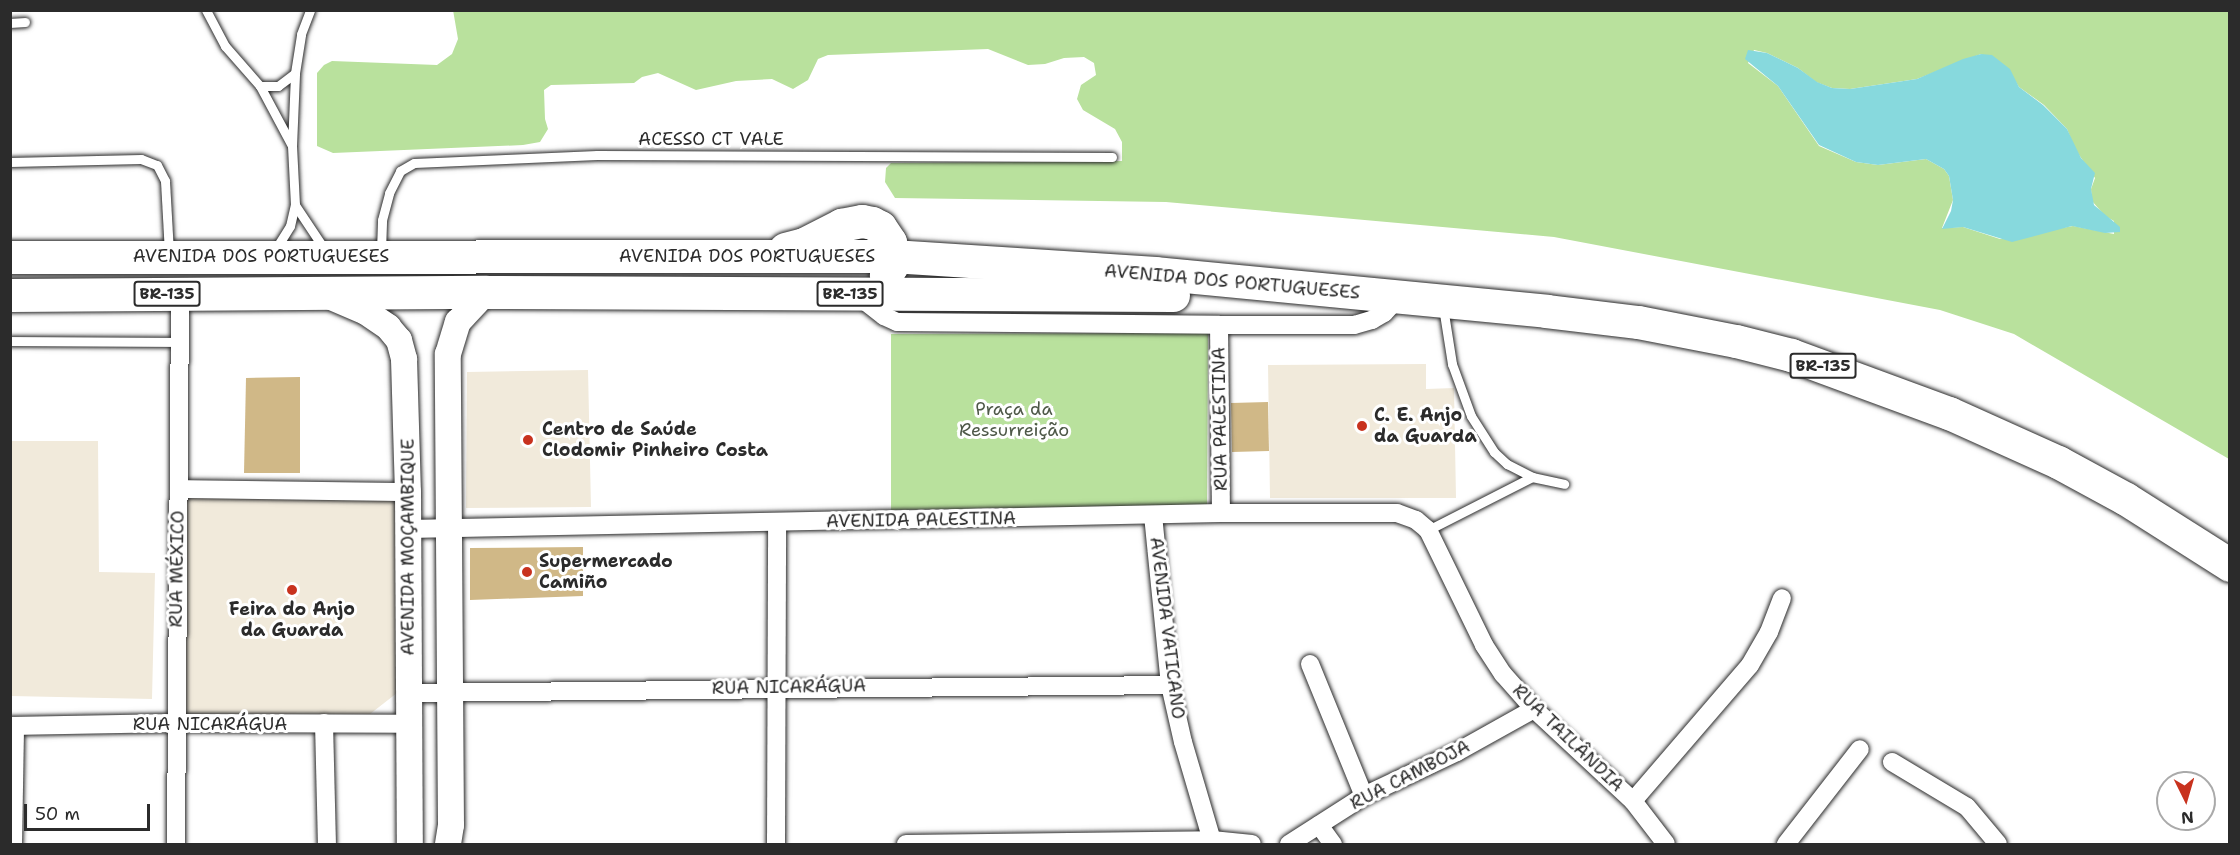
<!DOCTYPE html>
<html>
<head>
<meta charset="utf-8">
<style>
	body { margin:0 }
	#map { position:relative; width:2240px; height:855px; overflow:hidden; background:#fff; font-family:"Shantell Sans",sans-serif }
	div>[style] { position:absolute }
	.built>* { inset:0; background:#f1eadb }
	.green>* { inset:0; background:#b9e19d }
	.water>* { inset:0; background:#87d9dd }
	.building>* { inset:0; background:#d0b887 }
	.roads { filter:drop-shadow(0 0 2px #2b2b2b) drop-shadow(0 0 2px #2b2b2b) }
	.lane>* { height:9px; margin:-4.5px; padding:0 4.5px; transform-origin:4.5px; border-radius:4.5px; background:#fff }
	.street>* { height:18px; margin:-9px; padding:0 9px; transform-origin:9px; border-radius:9px; background:#fff }
	.secondary>* { height:26px; margin:-13px; padding:0 13px; transform-origin:13px; border-radius:13px; background:#fff }
	.highway>* { height:33px; margin:-16.5px; padding:0 16.5px; transform-origin:16.5px; border-radius:16.5px; background:#fff }
	.dots>* { width:16px; height:16px; translate:-50% -50%; box-sizing:border-box; border:3px solid #fff; border-radius:50% }
	span { translate:-50% -50%; white-space:nowrap; text-align:center; line-height:1.15; -webkit-text-stroke:6px #fff; paint-order:stroke }
	.shield-label span { padding:2px 4px; background:#fff; border:2px solid; border-radius:4px; -webkit-text-stroke-width:0 }
	.shield-label { font-size:16px; color:#2b2b2b; font-weight:700 }
	.street-label { font-size:18px; color:#2b2b2b }
	.park-label { font-size:18px; color:#4e5848 }
	.poi-label { font-size:18px; color:#2b2b2b; font-weight:700 }
	.left { translate:0 -50%; text-align:left }
	.frame { position:absolute; inset:0; border:12px solid #2b2b2b; pointer-events:none }
	.north { position:absolute; left:2156px; top:771px; width:60px; height:60px; box-sizing:border-box; background:#fff; border:2px solid #aaa; border-radius:50%; rotate:175deg; font-size:16px; font-weight:700; line-height:24px; text-align:center; color:#2b2b2b }
	.north::after { content:''; display:block; margin:auto; width:21px; height:27px; background:#c8321e; clip-path:polygon(50% 0,100% 100%,50% 72%,0 100%) }
	.scale { position:absolute; left:24px; top:804px; width:126px; height:27px; box-sizing:border-box; border:3px solid #2b2b2b; border-top:0; padding-left:8px; font-size:18px; line-height:21px; white-space:nowrap; color:#2b2b2b; -webkit-text-stroke:4px #fff; paint-order:stroke }
</style>
</head>
<body>
<div id="map">
	<div class="built">
		<div style="clip-path:polygon(1426px 364px,1426px 389px,1454px 388px,1456px 498px,1270px 498px,1268px 365px)"></div>
		<div style="clip-path:polygon(588px 370px,591px 507px,466px 508px,467px 372px)"></div>
		<div style="clip-path:polygon(11px 441px,98px 441px,99px 572px,155px 573px,152px 699px,11px 696px)"></div>
		<div style="clip-path:polygon(186px 497px,400px 499px,397px 693px,370px 714px,184px 714px)"></div>
	</div>
	<div class="green">
		<div style="clip-path:polygon(evenodd,453px 10px,2229px 11px,2229px 459px,2014px 334px,1940px 310px,1554px 237px,1166px 202px,895px 198px,885px 182px,886px 168px,891px 163px,1122px 161px,1122px 142px,1115px 129px,1083px 110px,1077px 99px,1081px 85px,1096px 75px,1094px 63px,1084px 57px,1064px 58px,1045px 64px,1028px 65px,988px 49px,828px 55px,818px 59px,808px 80px,793px 89px,772px 79px,736px 81px,696px 90px,658px 73px,642px 77px,634px 83px,551px 85px,544px 90px,545px 119px,548px 129px,540px 142px,523px 145px,333px 153px,317px 146px,317px 73px,324px 65px,332px 61px,437px 65px,452px 54px,458px 39px,453px 10px,1754px 50px,1767px 53px,1798px 68px,1816px 82px,1832px 88px,1850px 89px,1917px 79px,1981px 54px,2014px 79px,2019px 87px,2044px 105px,2067px 129px,2075px 149px,2095px 178px,2091px 189px,2092px 201px,2105px 216px,2114px 221px,2114px 234px,2073px 226px,2000px 239px,1963px 227px,1942px 228px,1953px 200px,1949px 176px,1944px 169px,1926px 159px,1878px 165px,1856px 162px,1819px 146px,1778px 86px,1748px 63px,1754px 50px)"></div>
		<div style="clip-path:polygon(1208px 333px,1207px 505px,891px 510px,891px 334px)"></div>
	</div>
	<div class="water">
		<div style="clip-path:polygon(1748px 50px,1767px 53px,1798px 68px,1817px 82px,1832px 88px,1850px 89px,1917px 79px,1963px 59px,1981px 54px,1992px 55px,2010px 69px,2019px 87px,2043px 105px,2067px 129px,2081px 158px,2095px 173px,2091px 189px,2094px 205px,2120px 227px,2120px 232px,2105px 233px,2072px 226px,2012px 242px,1963px 227px,1942px 229px,1951px 211px,1953px 200px,1949px 176px,1944px 169px,1926px 159px,1878px 165px,1856px 162px,1819px 145px,1778px 86px,1745px 59px)"></div>
	</div>
	<div class="building">
		<div style="clip-path:polygon(300px 377px,300px 473px,244px 473px,246px 378px)"></div>
		<div style="clip-path:polygon(1268px 402px,1269px 451px,1232px 452px,1231px 403px)"></div>
		<div style="clip-path:polygon(583px 547px,583px 596px,470px 600px,470px 548px)"></div>
	</div>
	<div class="roads">
		<div class="lane">
			<div style="left:206px;top:10px;width:41px;rotate:62.2deg"></div>
			<div style="left:225px;top:46px;width:53px;rotate:48.8deg"></div>
			<div style="left:260px;top:86px;width:66px;rotate:61.9deg"></div>
			<div style="left:10px;top:23px;width:15px;rotate:-4deg"></div>
			<div style="left:260px;top:86px;width:18px"></div>
			<div style="left:278px;top:86px;width:21px;rotate:-37deg"></div>
			<div style="left:10px;top:162px;width:131px;rotate:-1.3deg"></div>
			<div style="left:141px;top:159px;width:17px;rotate:21deg"></div>
			<div style="left:157px;top:165px;width:18px;rotate:63deg"></div>
			<div style="left:165px;top:181px;width:72px;rotate:86.8deg"></div>
			<div style="left:295px;top:205px;width:54px;rotate:56.3deg"></div>
			<div style="left:275px;top:250px;width:28px;rotate:-58deg"></div>
			<div style="left:290px;top:226px;width:22px;rotate:-77deg"></div>
			<div style="left:295px;top:205px;width:59px;rotate:-92.9deg"></div>
			<div style="left:292px;top:146px;width:73px;rotate:-87.6deg"></div>
			<div style="left:295px;top:73px;width:39px;rotate:-81deg"></div>
			<div style="left:301px;top:34px;width:26px;rotate:-69deg"></div>
			<div style="left:381px;top:251px;width:31px;rotate:-88deg"></div>
			<div style="left:382px;top:220px;width:28px;rotate:-75deg"></div>
			<div style="left:389px;top:193px;width:25px;rotate:-63deg"></div>
			<div style="left:400px;top:171px;width:16px;rotate:-30deg"></div>
			<div style="left:414px;top:163px;width:183px;rotate:-2.5deg"></div>
			<div style="left:597px;top:155px;width:515px;rotate:0.22deg"></div>
			<div style="left:1443px;top:307px;width:58px;rotate:81deg"></div>
			<div style="left:1452px;top:364px;width:55px;rotate:69.9deg"></div>
			<div style="left:1471px;top:416px;width:43px;rotate:57.4deg"></div>
			<div style="left:1494px;top:452px;width:18px;rotate:43deg"></div>
			<div style="left:1507px;top:464px;width:28px;rotate:27deg"></div>
			<div style="left:1532px;top:477px;width:33px;rotate:12deg"></div>
			<div style="left:10px;top:341px;width:170px;rotate:0.3deg"></div>
			<div style="left:1428px;top:530px;width:117px;rotate:-27deg"></div>
		</div>
		<div class="street">
			<div style="left:857px;top:295px;width:34px;rotate:38deg"></div>
			<div style="left:884px;top:316px;width:14px;rotate:25deg"></div>
			<div style="left:897px;top:322px;width:322px;rotate:0.5deg"></div>
			<div style="left:1219px;top:325px;width:135px"></div>
			<div style="left:1354px;top:325px;width:19px;rotate:-16deg"></div>
			<div style="left:1372px;top:320px;width:14px;rotate:-30deg"></div>
			<div style="left:1384px;top:313px;width:22px;rotate:-47deg"></div>
			<div style="left:1219px;top:325px;width:188px;rotate:89.4deg"></div>
			<div style="left:179px;top:489px;width:229px;rotate:0.8deg"></div>
			<div style="left:1153px;top:515px;width:171px;rotate:84.3deg"></div>
			<div style="left:1170px;top:685px;width:58px;rotate:77.2deg"></div>
			<div style="left:1183px;top:742px;width:106px;rotate:73.6deg"></div>
			<div style="left:408px;top:529px;width:813px;rotate:-1.13deg"></div>
			<div style="left:1221px;top:513px;width:176px"></div>
			<div style="left:1397px;top:513px;width:20px;rotate:20deg"></div>
			<div style="left:1416px;top:520px;width:16px;rotate:40deg"></div>
			<div style="left:1428px;top:530px;width:128px;rotate:64deg"></div>
			<div style="left:1484px;top:645px;width:35px;rotate:57deg"></div>
			<div style="left:1503px;top:674px;width:47px;rotate:48.5deg"></div>
			<div style="left:1534px;top:709px;width:135px;rotate:42.9deg"></div>
			<div style="left:1633px;top:801px;width:54px;rotate:52.5deg"></div>
			<div style="left:1310px;top:664px;width:143px;rotate:67.8deg"></div>
			<div style="left:408px;top:693px;width:762px;rotate:-0.6deg"></div>
			<div style="left:324px;top:723px;width:121px;rotate:88.6deg"></div>
			<div style="left:10px;top:726px;width:165px;rotate:-1deg"></div>
			<div style="left:175px;top:723px;width:234px;rotate:0.2deg"></div>
			<div style="left:1892px;top:762px;width:87px;rotate:31deg"></div>
			<div style="left:1967px;top:807px;width:48px;rotate:50deg"></div>
			<div style="left:1633px;top:801px;width:179px;rotate:-49.3deg"></div>
			<div style="left:1750px;top:665px;width:38px;rotate:-60deg"></div>
			<div style="left:1769px;top:632px;width:36px;rotate:-69deg"></div>
			<div style="left:1319px;top:825px;width:24px;rotate:54deg"></div>
			<div style="left:13px;top:844px;width:118px;rotate:-89deg"></div>
			<div style="left:176px;top:844px;width:550px;rotate:-89.58deg"></div>
			<div style="left:776px;top:844px;width:321px;rotate:-89.8deg"></div>
			<div style="left:906px;top:844px;width:306px;rotate:-0.7deg"></div>
			<div style="left:1212px;top:840px;width:40px;rotate:5.7deg"></div>
			<div style="left:1289px;top:844px;width:89px;rotate:-32.6deg"></div>
			<div style="left:1364px;top:796px;width:103px;rotate:-25.3deg"></div>
			<div style="left:1457px;top:752px;width:88px;rotate:-29.2deg"></div>
			<div style="left:1786px;top:844px;width:120px;rotate:-52.1deg"></div>
		</div>
		<div class="secondary">
			<div style="left:329px;top:296px;width:40px;rotate:23.4deg"></div>
			<div style="left:366px;top:312px;width:27px;rotate:34deg"></div>
			<div style="left:388px;top:327px;width:17px;rotate:50deg"></div>
			<div style="left:399px;top:340px;width:20px;rotate:75deg"></div>
			<div style="left:404px;top:359px;width:133px;rotate:88.3deg"></div>
			<div style="left:408px;top:492px;width:352px;rotate:89.7deg"></div>
			<div style="left:448px;top:844px;width:19px;rotate:-81deg"></div>
			<div style="left:451px;top:825px;width:471px;rotate:-90.4deg"></div>
			<div style="left:448px;top:354px;width:34px;rotate:-73deg"></div>
			<div style="left:458px;top:322px;width:41px;rotate:-47deg"></div>
		</div>
		<div class="highway">
			<div style="left:785px;top:249px;width:20px;rotate:-15deg"></div>
			<div style="left:804px;top:244px;width:42px;rotate:-27.2deg"></div>
			<div style="left:841px;top:225px;width:21px;rotate:-11deg"></div>
			<div style="left:862px;top:221px;width:10px;rotate:11deg"></div>
			<div style="left:872px;top:223px;width:9px;rotate:27deg"></div>
			<div style="left:880px;top:227px;width:18px;rotate:56deg"></div>
			<div style="left:890px;top:242px;width:23px;rotate:85deg"></div>
			<div style="left:892px;top:265px;width:12px;rotate:121deg"></div>
			<div style="left:10px;top:257px;width:883px;rotate:-0.06deg"></div>
			<div style="left:893px;top:256px;width:262px;rotate:3.7deg"></div>
			<div style="left:1154px;top:273px;width:394px;rotate:5.5deg"></div>
			<div style="left:1546px;top:311px;width:93px;rotate:6.8deg"></div>
			<div style="left:1638px;top:322px;width:100px;rotate:11deg"></div>
			<div style="left:1736px;top:341px;width:57px;rotate:14.3deg"></div>
			<div style="left:1791px;top:355px;width:168px;rotate:20.2deg"></div>
			<div style="left:1949px;top:413px;width:120px;rotate:24.2deg"></div>
			<div style="left:2058px;top:462px;width:77px;rotate:28.6deg"></div>
			<div style="left:2126px;top:499px;width:123px;rotate:32.4deg"></div>
			<div style="left:10px;top:295px;width:476px;rotate:-0.4deg"></div>
			<div style="left:486px;top:292px;width:687px;rotate:0.25deg"></div>
		</div>
	</div>
	<div class="dots">
		<div style="left:1362px;top:426px;background:#c8321e"></div>
		<div style="left:528px;top:440px;background:#c8321e"></div>
		<div style="left:527px;top:572px;background:#c8321e"></div>
		<div style="left:292px;top:590px;background:#c8321e"></div>
	</div>
	<div class="shield-label">
		<span style="left:167px;top:294px">BR-135</span>
		<span style="left:850px;top:294px">BR-135</span>
		<span style="left:1823px;top:366px">BR-135</span>
	</div>
	<div class="street-label">
		<span style="left:711px;top:139px">ACESSO CT VALE</span>
		<span style="left:261px;top:256px">AVENIDA DOS PORTUGUESES</span>
		<span style="left:747px;top:256px">AVENIDA DOS PORTUGUESES</span>
		<span style="left:1232px;top:282px;rotate:5deg">AVENIDA DOS PORTUGUESES</span>
		<span style="left:1220px;top:419px;rotate:-91deg">RUA PALESTINA</span>
		<span style="left:921px;top:520px;rotate:-1deg">AVENIDA PALESTINA</span>
		<span style="left:408px;top:547px;rotate:-90deg">AVENIDA MOÇAMBIQUE</span>
		<span style="left:177px;top:569px;rotate:-89deg">RUA MÉXICO</span>
		<span style="left:1167px;top:628px;rotate:83deg">AVENIDA VATICANO</span>
		<span style="left:789px;top:687px;rotate:-1deg">RUA NICARÁGUA</span>
		<span style="left:210px;top:724px">RUA NICARÁGUA</span>
		<span style="left:1568px;top:738px;rotate:44deg">RUA TAILÂNDIA</span>
		<span style="left:1410px;top:775px;rotate:-27deg">RUA CAMBOJA</span>
	</div>
	<div class="park-label">
		<span style="left:1014px;top:420px">Praça da<br>Ressurreição</span>
	</div>
	<div class="poi-label">
		<span class="left" style="left:1374px;top:426px">C. E. Anjo<br>da Guarda</span>
		<span class="left" style="left:542px;top:440px">Centro de Saúde<br>Clodomir Pinheiro Costa</span>
		<span class="left" style="left:539px;top:572px">Supermercado<br>Camiño</span>
		<span style="left:292px;top:620px">Feira do Anjo<br>da Guarda</span>
	</div>
	<div class="frame"></div>
	<div class="north">N</div>
	<div class="scale">50 m</div>
</div>
</body>
</html>
